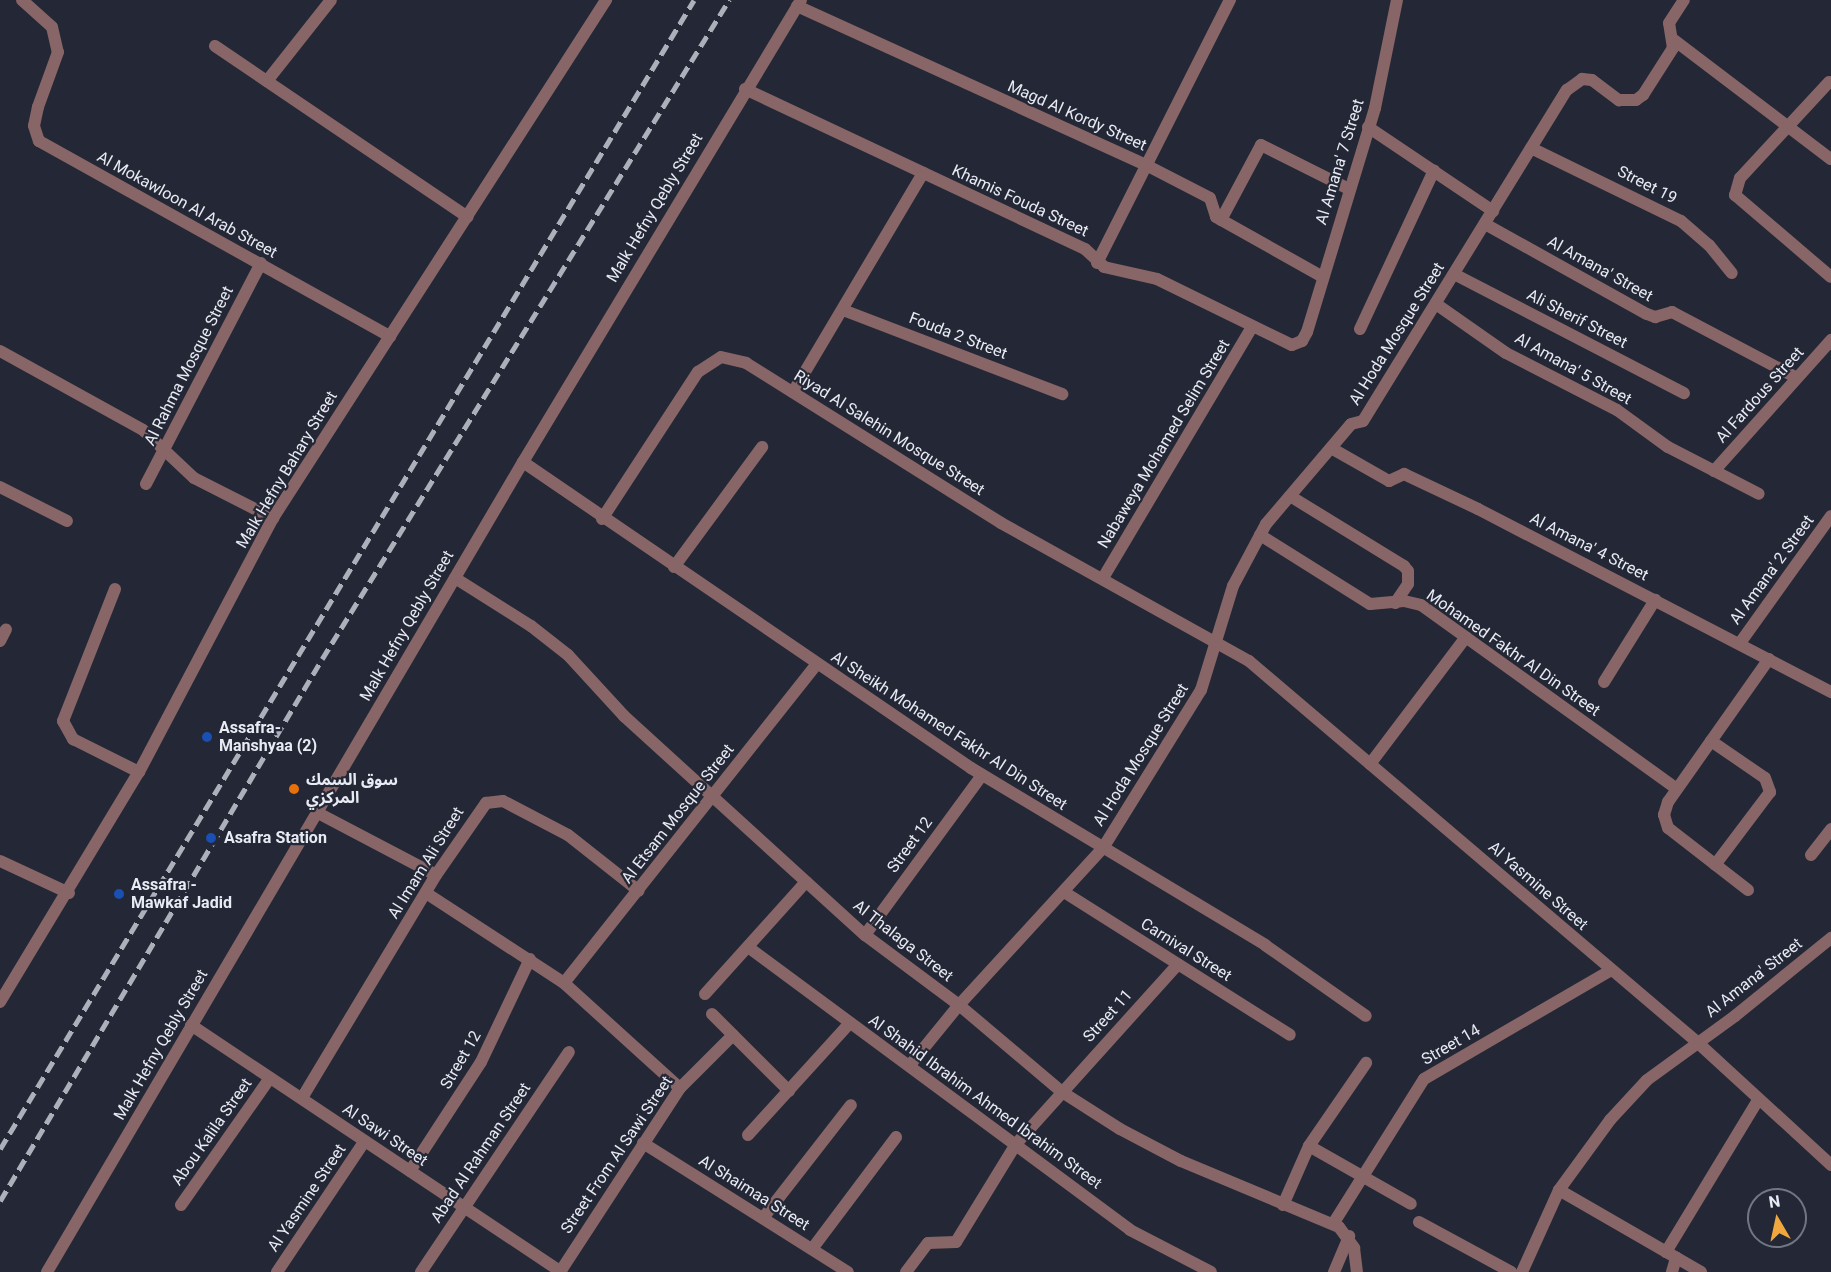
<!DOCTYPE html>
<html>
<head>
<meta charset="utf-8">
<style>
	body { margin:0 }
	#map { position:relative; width:1831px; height:1272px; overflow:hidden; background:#242836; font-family:Roboto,"Noto Sans Arabic",sans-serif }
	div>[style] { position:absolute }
	.minor>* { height:12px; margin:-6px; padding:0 6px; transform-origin:6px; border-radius:6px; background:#886667 }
	.tertiary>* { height:12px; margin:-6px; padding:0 6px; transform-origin:6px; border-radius:6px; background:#886667 }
	.rail>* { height:4.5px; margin-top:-2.25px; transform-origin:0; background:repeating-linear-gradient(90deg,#adb0bb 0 12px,transparent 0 18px) }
	.dots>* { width:16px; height:16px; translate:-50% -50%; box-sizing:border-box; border:3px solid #242836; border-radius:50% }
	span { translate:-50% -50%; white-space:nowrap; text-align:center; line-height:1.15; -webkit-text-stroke:4.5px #242836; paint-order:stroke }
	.street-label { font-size:16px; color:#e8ebf4 }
	.poi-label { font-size:16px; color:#e8ebf4; font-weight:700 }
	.left { translate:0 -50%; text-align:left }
	.north { position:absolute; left:1747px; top:1188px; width:60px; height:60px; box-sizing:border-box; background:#242836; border:2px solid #727682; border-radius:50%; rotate:351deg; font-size:16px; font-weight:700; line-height:24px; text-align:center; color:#e8ebf4 }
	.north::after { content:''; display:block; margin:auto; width:21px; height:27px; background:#efa73e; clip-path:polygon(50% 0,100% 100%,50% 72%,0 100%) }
</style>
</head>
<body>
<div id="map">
	<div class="minor">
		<div style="left:22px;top:0;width:40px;rotate:42deg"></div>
		<div style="left:52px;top:27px;width:26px;rotate:77deg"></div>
		<div style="left:58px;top:52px;width:59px;rotate:110deg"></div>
		<div style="left:38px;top:107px;width:19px;rotate:102deg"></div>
		<div style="left:34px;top:126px;width:16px;rotate:72deg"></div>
		<div style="left:39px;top:141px;width:402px;rotate:29.1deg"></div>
		<div style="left:797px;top:6px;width:381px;rotate:24.5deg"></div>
		<div style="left:1144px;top:164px;width:74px;rotate:27.3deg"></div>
		<div style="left:1210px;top:198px;width:20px;rotate:72deg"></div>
		<div style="left:1216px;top:217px;width:123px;rotate:29.3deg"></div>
		<div style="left:1674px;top:40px;width:197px;rotate:37.2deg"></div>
		<div style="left:215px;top:46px;width:305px;rotate:34.1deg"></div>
		<div style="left:267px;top:81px;width:103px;rotate:-51.7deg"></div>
		<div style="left:1829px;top:82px;width:131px;rotate:132.8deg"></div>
		<div style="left:1740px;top:178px;width:18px;rotate:106deg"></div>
		<div style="left:1735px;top:195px;width:126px;rotate:40.5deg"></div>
		<div style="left:745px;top:89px;width:376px;rotate:25.2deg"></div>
		<div style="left:1085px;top:249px;width:26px;rotate:43deg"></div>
		<div style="left:1104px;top:267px;width:54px;rotate:12.8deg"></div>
		<div style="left:1157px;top:279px;width:150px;rotate:26.1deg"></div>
		<div style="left:1292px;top:345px;width:11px;rotate:-22deg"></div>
		<div style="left:1302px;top:341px;width:10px;rotate:-61deg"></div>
		<div style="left:1307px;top:332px;width:234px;rotate:-73.1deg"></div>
		<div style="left:1375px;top:108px;width:110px;rotate:-78.5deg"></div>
		<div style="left:1368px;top:127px;width:151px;rotate:33.9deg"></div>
		<div style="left:1531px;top:148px;width:167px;rotate:26deg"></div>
		<div style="left:1681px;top:221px;width:37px;rotate:41deg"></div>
		<div style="left:1709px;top:245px;width:36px;rotate:51deg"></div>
		<div style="left:1221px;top:220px;width:85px;rotate:-61.9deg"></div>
		<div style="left:1261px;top:145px;width:98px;rotate:26.6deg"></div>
		<div style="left:1485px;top:224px;width:185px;rotate:29.1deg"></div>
		<div style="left:1647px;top:314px;width:9px;rotate:21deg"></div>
		<div style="left:1655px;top:317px;width:18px;rotate:-16deg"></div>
		<div style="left:1672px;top:312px;width:141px;rotate:27.8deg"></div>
		<div style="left:1097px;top:263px;width:295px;rotate:-63.2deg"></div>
		<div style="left:1454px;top:274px;width:259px;rotate:27.4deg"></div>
		<div style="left:1436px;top:304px;width:85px;rotate:35deg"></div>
		<div style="left:1506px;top:353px;width:125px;rotate:27.2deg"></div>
		<div style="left:1617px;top:410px;width:63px;rotate:36deg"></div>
		<div style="left:1668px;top:447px;width:102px;rotate:27.3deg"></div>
		<div style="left:843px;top:310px;width:235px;rotate:21deg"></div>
		<div style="left:1360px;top:329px;width:175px;rotate:-65deg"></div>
		<div style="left:0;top:351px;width:163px;rotate:28.9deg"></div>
		<div style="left:143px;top:430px;width:70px;rotate:43.3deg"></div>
		<div style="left:194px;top:478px;width:89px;rotate:26.9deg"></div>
		<div style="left:793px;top:392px;width:255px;rotate:-59.3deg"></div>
		<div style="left:1331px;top:448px;width:67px;rotate:29.6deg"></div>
		<div style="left:1389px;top:481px;width:17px;rotate:-25deg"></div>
		<div style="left:1404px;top:474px;width:82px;rotate:25.3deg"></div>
		<div style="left:1478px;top:509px;width:398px;rotate:27.4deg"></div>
		<div style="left:523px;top:462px;width:543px;rotate:34.33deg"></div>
		<div style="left:971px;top:768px;width:343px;rotate:31deg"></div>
		<div style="left:1265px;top:945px;width:123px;rotate:35.1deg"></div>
		<div style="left:1714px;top:471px;width:176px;rotate:-48.2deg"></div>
		<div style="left:146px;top:484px;width:249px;rotate:-62.5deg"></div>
		<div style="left:0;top:487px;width:75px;rotate:26.9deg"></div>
		<div style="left:1290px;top:496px;width:134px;rotate:31.6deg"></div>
		<div style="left:1404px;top:566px;width:6px;rotate:51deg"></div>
		<div style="left:1408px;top:571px;width:13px;rotate:90deg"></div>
		<div style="left:1408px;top:584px;width:23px;rotate:124deg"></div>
		<div style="left:602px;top:519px;width:176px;rotate:-56.9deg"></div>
		<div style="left:698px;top:372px;width:27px;rotate:-33deg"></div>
		<div style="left:721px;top:357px;width:26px;rotate:13deg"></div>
		<div style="left:746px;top:363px;width:301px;rotate:32.1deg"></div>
		<div style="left:1001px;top:523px;width:284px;rotate:29.1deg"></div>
		<div style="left:1249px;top:661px;width:588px;rotate:40.38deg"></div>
		<div style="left:1697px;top:1042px;width:182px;rotate:42.5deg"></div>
		<div style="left:1260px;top:535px;width:130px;rotate:32.1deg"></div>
		<div style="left:1370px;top:604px;width:34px;rotate:-5deg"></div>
		<div style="left:1404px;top:601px;width:17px;rotate:13deg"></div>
		<div style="left:1421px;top:605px;width:315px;rotate:35.7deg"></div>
		<div style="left:674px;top:567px;width:149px;rotate:-53.7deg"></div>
		<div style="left:455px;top:578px;width:90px;rotate:32.3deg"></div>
		<div style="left:531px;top:626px;width:47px;rotate:38.1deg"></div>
		<div style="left:568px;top:655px;width:83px;rotate:47.4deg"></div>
		<div style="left:624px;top:716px;width:326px;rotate:42.3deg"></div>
		<div style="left:865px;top:935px;width:117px;rotate:36.7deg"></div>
		<div style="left:959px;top:1005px;width:135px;rotate:40.2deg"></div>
		<div style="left:1062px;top:1092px;width:69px;rotate:32.5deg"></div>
		<div style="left:1120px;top:1129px;width:69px;rotate:27.7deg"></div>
		<div style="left:1181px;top:1161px;width:171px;rotate:22.7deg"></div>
		<div style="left:1339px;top:1227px;width:26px;rotate:54deg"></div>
		<div style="left:1354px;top:1248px;width:24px;rotate:83deg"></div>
		<div style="left:1103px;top:578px;width:292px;rotate:-59.3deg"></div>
		<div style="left:115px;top:589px;width:142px;rotate:111.5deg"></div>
		<div style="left:63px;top:721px;width:21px;rotate:61deg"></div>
		<div style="left:73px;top:739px;width:74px;rotate:26.6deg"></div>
		<div style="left:0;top:641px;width:13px;rotate:-63deg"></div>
		<div style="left:1740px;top:643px;width:156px;rotate:-54.4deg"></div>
		<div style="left:1604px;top:682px;width:97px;rotate:-58.1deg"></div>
		<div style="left:1711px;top:741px;width:65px;rotate:34.4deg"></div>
		<div style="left:1765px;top:778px;width:15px;rotate:70deg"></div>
		<div style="left:1770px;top:792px;width:91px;rotate:127deg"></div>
		<div style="left:1370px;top:764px;width:159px;rotate:-52.9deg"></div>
		<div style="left:318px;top:813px;width:133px;rotate:27.7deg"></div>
		<div style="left:1811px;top:855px;width:33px;rotate:-52deg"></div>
		<div style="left:0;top:861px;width:76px;rotate:24.9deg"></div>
		<div style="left:1748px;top:890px;width:101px;rotate:-142.2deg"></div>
		<div style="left:1668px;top:828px;width:14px;rotate:-107deg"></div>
		<div style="left:1664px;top:815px;width:14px;rotate:-73deg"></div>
		<div style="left:1668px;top:802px;width:175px;rotate:-54.8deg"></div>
		<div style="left:1064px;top:892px;width:267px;rotate:32.3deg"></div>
		<div style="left:426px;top:893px;width:165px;rotate:33.1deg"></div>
		<div style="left:564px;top:983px;width:156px;rotate:42.2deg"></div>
		<div style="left:865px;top:935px;width:198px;rotate:-53.8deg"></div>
		<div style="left:748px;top:947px;width:475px;rotate:36.5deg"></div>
		<div style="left:1130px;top:1230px;width:91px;rotate:27.4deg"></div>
		<div style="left:564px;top:983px;width:407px;rotate:-51.6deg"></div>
		<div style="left:705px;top:994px;width:151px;rotate:-48deg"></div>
		<div style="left:712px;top:1014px;width:109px;rotate:45deg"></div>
		<div style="left:191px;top:1025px;width:445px;rotate:33.7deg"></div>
		<div style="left:910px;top:1065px;width:77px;rotate:-50.8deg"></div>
		<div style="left:959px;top:1005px;width:213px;rotate:-47.5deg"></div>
		<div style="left:1103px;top:848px;width:186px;rotate:-58.2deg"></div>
		<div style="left:1201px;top:690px;width:109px;rotate:-72.9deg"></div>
		<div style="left:1233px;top:586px;width:70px;rotate:-62deg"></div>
		<div style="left:1266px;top:524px;width:131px;rotate:-49.6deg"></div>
		<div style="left:1351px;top:424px;width:12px;rotate:-14deg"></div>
		<div style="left:1363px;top:421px;width:389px;rotate:-58.4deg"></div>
		<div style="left:1567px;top:90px;width:19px;rotate:-36deg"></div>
		<div style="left:1582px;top:79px;width:10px;rotate:6deg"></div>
		<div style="left:1592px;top:80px;width:34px;rotate:37deg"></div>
		<div style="left:1619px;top:100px;width:17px"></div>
		<div style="left:1636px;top:100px;width:9px;rotate:-36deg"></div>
		<div style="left:1643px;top:95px;width:56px;rotate:-57.4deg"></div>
		<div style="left:1673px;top:48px;width:25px;rotate:-99deg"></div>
		<div style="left:1669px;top:23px;width:27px;rotate:-57deg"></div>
		<div style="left:302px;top:1098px;width:260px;rotate:-59deg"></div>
		<div style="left:436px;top:875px;width:88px;rotate:-55.2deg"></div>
		<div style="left:486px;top:803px;width:17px;rotate:-7deg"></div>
		<div style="left:503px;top:801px;width:73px;rotate:27.6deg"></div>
		<div style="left:568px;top:835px;width:90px;rotate:38.3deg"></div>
		<div style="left:748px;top:1135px;width:151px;rotate:-47.7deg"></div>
		<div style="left:643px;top:1143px;width:242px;rotate:32.2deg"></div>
		<div style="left:1309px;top:1146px;width:117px;rotate:29.6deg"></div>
		<div style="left:410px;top:1171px;width:130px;rotate:-56.9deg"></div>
		<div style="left:481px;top:1062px;width:114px;rotate:-64.6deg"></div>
		<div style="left:1559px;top:1190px;width:164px;rotate:30deg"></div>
		<div style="left:181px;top:1205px;width:155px;rotate:-55deg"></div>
		<div style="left:1283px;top:1205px;width:64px;rotate:-66.2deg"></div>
		<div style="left:1309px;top:1146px;width:101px;rotate:-55.5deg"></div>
		<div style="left:763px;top:1218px;width:143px;rotate:-52.1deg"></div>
		<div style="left:1419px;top:1222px;width:105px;rotate:28.5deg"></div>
		<div style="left:1333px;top:1224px;width:171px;rotate:-57.9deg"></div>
		<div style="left:1424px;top:1079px;width:216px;rotate:-30.2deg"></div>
		<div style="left:812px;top:1249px;width:140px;rotate:-53.1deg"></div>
		<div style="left:1666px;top:1252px;width:178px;rotate:-58.8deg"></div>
		<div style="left:277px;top:1272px;width:156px;rotate:-56.2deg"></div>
		<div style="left:421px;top:1272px;width:265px;rotate:-56.1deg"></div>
		<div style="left:560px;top:1272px;width:220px;rotate:-56.9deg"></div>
		<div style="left:680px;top:1088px;width:75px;rotate:-45deg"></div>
		<div style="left:906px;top:1272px;width:36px;rotate:-53deg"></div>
		<div style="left:928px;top:1243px;width:28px;rotate:-2deg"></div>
		<div style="left:956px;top:1242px;width:115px;rotate:-58.5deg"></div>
		<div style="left:1016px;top:1144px;width:242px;rotate:-48deg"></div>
		<div style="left:1334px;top:1272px;width:39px;rotate:-67deg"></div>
		<div style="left:1522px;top:1272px;width:90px;rotate:-65.7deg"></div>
		<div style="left:1559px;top:1190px;width:87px;rotate:-53.9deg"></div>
		<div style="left:1610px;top:1120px;width:54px;rotate:-47.2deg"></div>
		<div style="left:1647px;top:1080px;width:109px;rotate:-36deg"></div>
		<div style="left:1735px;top:1016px;width:124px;rotate:-39.1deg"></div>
		<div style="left:1672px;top:1272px;width:15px;rotate:-74deg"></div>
	</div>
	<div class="tertiary">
		<div style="left:0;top:1002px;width:269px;rotate:-58.9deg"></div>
		<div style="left:139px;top:772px;width:287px;rotate:-62.2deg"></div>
		<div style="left:273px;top:518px;width:616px;rotate:-57.26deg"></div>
		<div style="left:47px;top:1272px;width:940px;rotate:-59.56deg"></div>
		<div style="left:523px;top:462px;width:539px;rotate:-58.96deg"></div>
	</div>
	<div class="rail">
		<div style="left:0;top:1149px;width:1342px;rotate:-58.87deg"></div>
		<div style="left:0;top:1201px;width:630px;rotate:-59.29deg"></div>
		<div style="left:322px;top:659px;width:775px;rotate:-58.3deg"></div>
	</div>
	<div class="dots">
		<div style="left:207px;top:737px;background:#1a4fb4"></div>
		<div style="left:294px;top:789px;background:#e8710a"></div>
		<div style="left:211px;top:838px;background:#1a4fb4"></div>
		<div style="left:119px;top:894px;background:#1a4fb4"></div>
	</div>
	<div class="street-label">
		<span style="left:1077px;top:116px;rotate:24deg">Magd Al Kordy Street</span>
		<span style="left:1340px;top:162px;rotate:-73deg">Al Amana' 7 Street</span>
		<span style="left:1647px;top:185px;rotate:27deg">Street 19</span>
		<span style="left:1020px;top:201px;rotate:25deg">Khamis Fouda Street</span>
		<span style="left:187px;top:205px;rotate:29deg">Al Mokawloon Al Arab Street</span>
		<span style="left:655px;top:208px;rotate:-59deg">Malk Hefny Qebly Street</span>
		<span style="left:1600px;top:269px;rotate:29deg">Al Amana' Street</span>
		<span style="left:1577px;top:319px;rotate:27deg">Ali Sherif Street</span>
		<span style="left:1397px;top:334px;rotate:-58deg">Al Hoda Mosque Street</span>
		<span style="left:958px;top:336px;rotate:21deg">Fouda 2 Street</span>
		<span style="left:189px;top:366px;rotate:-63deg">Al Rahma Mosque Street</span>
		<span style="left:1573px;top:369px;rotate:29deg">Al Amana' 5 Street</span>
		<span style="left:1760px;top:395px;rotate:-48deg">Al Fardous Street</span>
		<span style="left:889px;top:433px;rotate:32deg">Riyad Al Salehin Mosque Street</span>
		<span style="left:1164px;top:444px;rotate:-59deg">Nabaweya Mohamed Selim Street</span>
		<span style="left:287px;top:470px;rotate:-59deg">Malk Hefny Bahary Street</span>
		<span style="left:1589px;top:547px;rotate:27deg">Al Amana' 4 Street</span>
		<span style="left:1772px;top:570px;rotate:-54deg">Al Amana' 2 Street</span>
		<span style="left:407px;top:626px;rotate:-60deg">Malk Hefny Qebly Street</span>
		<span style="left:1513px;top:653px;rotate:35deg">Mohamed Fakhr Al Din Street</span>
		<span style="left:949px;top:731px;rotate:33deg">Al Sheikh Mohamed Fakhr Al Din Street</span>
		<span style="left:1141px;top:755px;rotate:-58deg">Al Hoda Mosque Street</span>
		<span style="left:678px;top:814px;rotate:-52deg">Al Etsam Mosque Street</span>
		<span style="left:910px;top:845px;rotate:-54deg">Street 12</span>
		<span style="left:426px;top:863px;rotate:-58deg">Al Imam Ali Street</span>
		<span style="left:1538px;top:886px;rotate:41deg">Al Yasmine Street</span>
		<span style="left:903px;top:941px;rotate:38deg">Al Thalaga Street</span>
		<span style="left:1186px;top:950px;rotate:32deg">Carnival Street</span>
		<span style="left:1754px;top:978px;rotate:-38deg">Al Amana' Street</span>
		<span style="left:1108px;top:1016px;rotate:-48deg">Street 11</span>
		<span style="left:161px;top:1045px;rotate:-60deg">Malk Hefny Qebly Street</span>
		<span style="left:1451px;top:1045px;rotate:-30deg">Street 14</span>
		<span style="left:461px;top:1060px;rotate:-60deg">Street 12</span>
		<span style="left:985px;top:1102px;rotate:36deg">Al Shahid Ibrahim Ahmed Ibrahim Street</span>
		<span style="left:212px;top:1132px;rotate:-55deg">Abou Kalila Street</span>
		<span style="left:385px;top:1135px;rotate:34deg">Al Sawi Street</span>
		<span style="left:481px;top:1153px;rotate:-56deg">Abad Al Rahman Street</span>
		<span style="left:617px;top:1155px;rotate:-56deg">Street From Al Sawi Street</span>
		<span style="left:754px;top:1193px;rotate:32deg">Al Shaimaa Street</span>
		<span style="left:307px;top:1198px;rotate:-56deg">Al Yasmine Street</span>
	</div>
	<div class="poi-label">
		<span class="left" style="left:219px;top:737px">Assafra-<br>Manshyaa (2)</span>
		<span class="left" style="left:306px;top:789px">سوق السمك<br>المركزي</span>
		<span class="left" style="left:224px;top:838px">Asafra Station</span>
		<span class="left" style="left:131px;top:894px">Assafra -<br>Mawkaf Jadid</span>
	</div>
	<div class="north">N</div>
</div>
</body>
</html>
